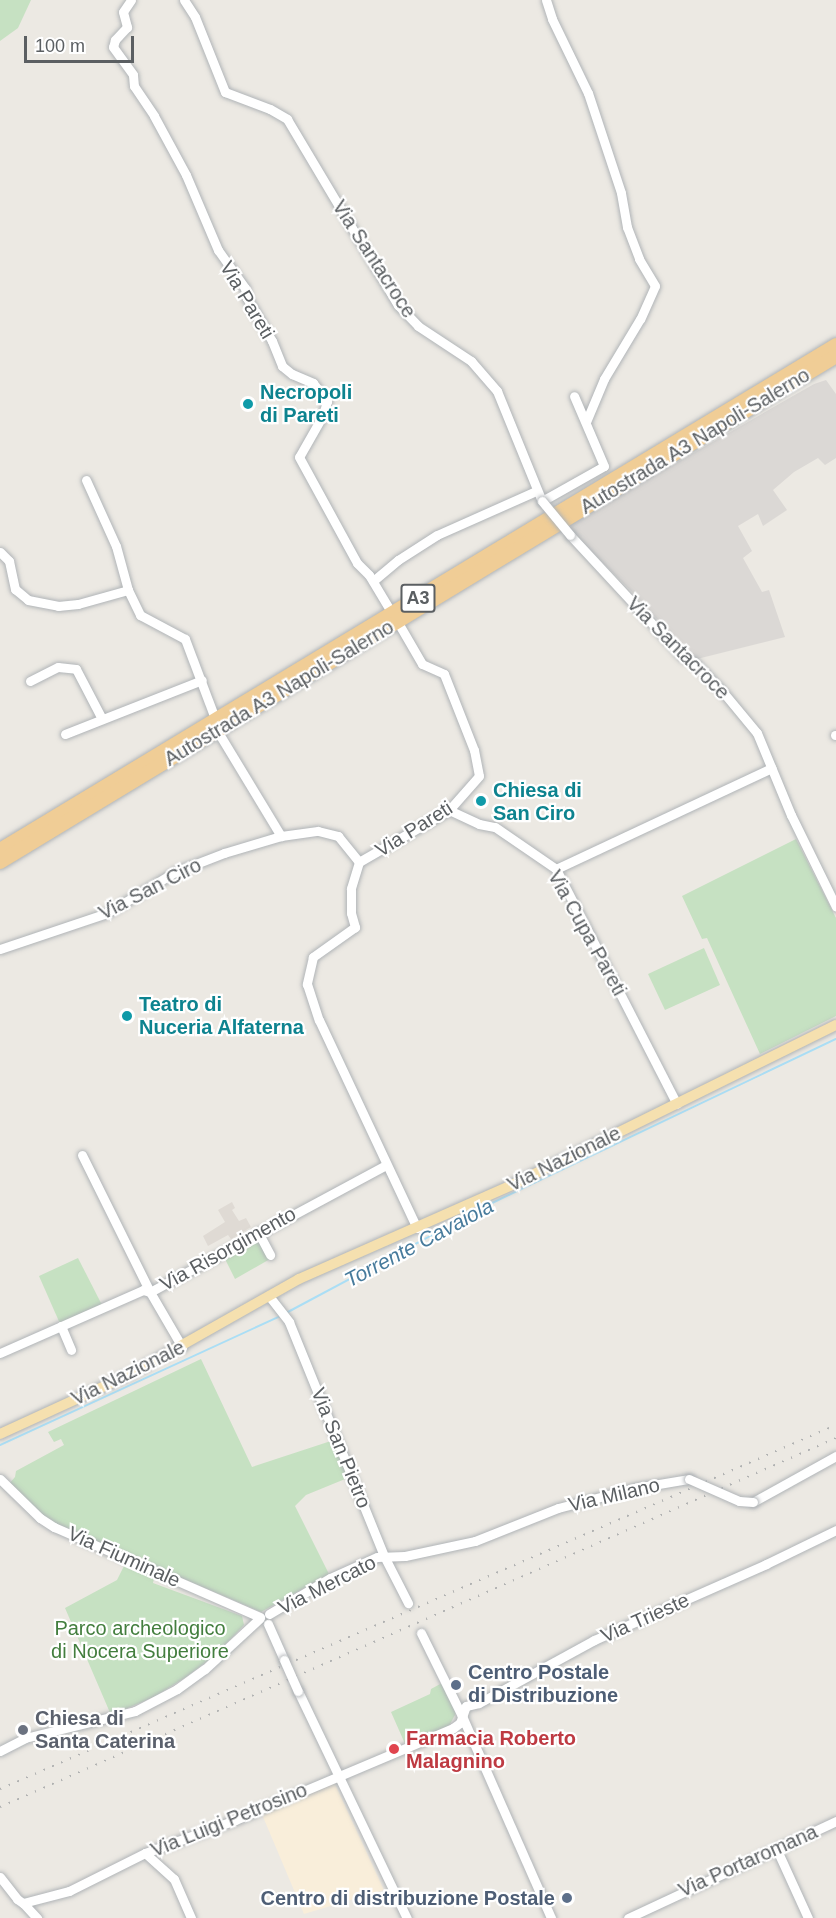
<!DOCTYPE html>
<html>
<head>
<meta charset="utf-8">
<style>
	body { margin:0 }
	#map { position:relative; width:836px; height:1918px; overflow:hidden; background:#ece9e3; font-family:Arial,sans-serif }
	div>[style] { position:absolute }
	.commercial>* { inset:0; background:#f9eeda }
	.industrial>* { inset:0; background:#dbd8d5 }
	.education>* { inset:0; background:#dfdad4 }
	.green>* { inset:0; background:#c6e1c2 }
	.stream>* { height:2px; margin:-1px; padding:0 1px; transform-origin:1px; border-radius:1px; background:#aadef5 }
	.roads { filter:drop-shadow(0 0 2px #b0b4b7) drop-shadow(0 0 2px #b0b4b7) }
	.minor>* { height:9px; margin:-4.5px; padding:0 4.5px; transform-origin:4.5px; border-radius:4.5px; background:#fff }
	.major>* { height:10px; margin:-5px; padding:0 5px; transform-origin:5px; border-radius:5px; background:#f5e0af }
	.highway>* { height:14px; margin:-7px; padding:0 7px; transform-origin:7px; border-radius:7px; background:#f0cd96 }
	.rail>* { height:2px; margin-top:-1px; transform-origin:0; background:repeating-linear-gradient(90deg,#b1b2b2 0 1.5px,transparent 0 9.5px) }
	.bridges { filter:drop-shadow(0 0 2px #b0b4b7) drop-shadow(0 0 2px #b0b4b7) }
	.minor-bridge>* { height:9px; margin:-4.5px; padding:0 4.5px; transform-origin:4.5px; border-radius:4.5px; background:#fff }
	.dots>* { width:16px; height:16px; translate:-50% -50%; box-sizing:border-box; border:3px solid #fff; border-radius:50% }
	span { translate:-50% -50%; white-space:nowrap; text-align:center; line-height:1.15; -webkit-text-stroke:4.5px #fff; paint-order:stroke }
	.shield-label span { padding:2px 4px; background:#fff; border:2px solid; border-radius:4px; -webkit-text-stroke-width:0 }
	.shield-label { font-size:18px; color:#5b5f62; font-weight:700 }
	.street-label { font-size:20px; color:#5b5f62 }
	.culture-label { font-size:20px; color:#0d838f; font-weight:700 }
	.left { translate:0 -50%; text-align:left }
	.park-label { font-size:20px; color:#437e3e }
	.service-label { font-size:20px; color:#4e5e75; font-weight:700 }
	.right { translate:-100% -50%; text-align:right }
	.worship-label { font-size:20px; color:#5b616d; font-weight:700 }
	.health-label { font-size:20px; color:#be3a42; font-weight:700 }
	.water-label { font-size:21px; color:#477b9c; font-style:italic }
	.scale { position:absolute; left:24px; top:36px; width:110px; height:27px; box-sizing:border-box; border:3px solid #5b5f62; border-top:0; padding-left:8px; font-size:18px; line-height:21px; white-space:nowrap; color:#5b5f62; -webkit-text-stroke:4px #fff; paint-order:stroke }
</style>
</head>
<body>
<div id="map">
	<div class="commercial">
		<div style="clip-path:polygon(334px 1782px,384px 1890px,304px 1914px,261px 1812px)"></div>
	</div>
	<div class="industrial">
		<div style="clip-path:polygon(826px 380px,836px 394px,836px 458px,825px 465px,818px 458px,794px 472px,773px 490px,787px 510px,763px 526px,758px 514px,738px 526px,752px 551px,743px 558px,762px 592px,769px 590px,785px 637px,697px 659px,686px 652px,641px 601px,566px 526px,814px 384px)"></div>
	</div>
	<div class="education">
		<div style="clip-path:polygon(232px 1202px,235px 1208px,232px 1210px,239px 1221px,246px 1218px,251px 1227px,231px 1239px,228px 1235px,208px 1246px,203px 1236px,225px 1222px,218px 1210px)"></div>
	</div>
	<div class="green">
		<div style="clip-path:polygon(0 0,31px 0,18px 28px,0 41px)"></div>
		<div style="clip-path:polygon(796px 839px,836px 918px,836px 1016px,760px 1054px,707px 938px,702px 939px,682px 896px)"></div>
		<div style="clip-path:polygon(704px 948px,720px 985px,665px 1010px,648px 974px)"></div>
		<div style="clip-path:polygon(260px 1239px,270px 1259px,235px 1279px,225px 1259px)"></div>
		<div style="clip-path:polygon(78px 1258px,102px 1305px,61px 1326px,39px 1276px)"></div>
		<div style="clip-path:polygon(201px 1359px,252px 1467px,337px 1439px,350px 1477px,306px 1495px,295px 1506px,329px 1574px,261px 1612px,51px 1522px,8px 1485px,15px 1477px,16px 1471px,64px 1445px,61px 1439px,54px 1442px,48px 1432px)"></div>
		<div style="clip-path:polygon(126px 1562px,155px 1574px,153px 1583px,242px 1616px,244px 1625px,214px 1656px,186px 1677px,154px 1697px,111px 1715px,65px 1608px,117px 1580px)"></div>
		<div style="clip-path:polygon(442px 1683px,456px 1713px,449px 1726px,406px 1746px,391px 1712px,430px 1694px,431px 1689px)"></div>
	</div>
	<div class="stream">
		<div style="left:286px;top:1313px;width:234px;rotate:-28.1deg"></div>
		<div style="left:492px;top:1203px;width:381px;rotate:-25.5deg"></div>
		<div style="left:0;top:1445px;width:309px;rotate:-24.7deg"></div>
	</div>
	<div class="roads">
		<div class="minor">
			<div style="left:131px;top:0;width:14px;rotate:124deg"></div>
			<div style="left:123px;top:12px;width:16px;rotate:75deg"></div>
			<div style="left:127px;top:27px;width:18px;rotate:133deg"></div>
			<div style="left:115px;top:40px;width:7px;rotate:106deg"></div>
			<div style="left:113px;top:47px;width:34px;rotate:54deg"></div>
			<div style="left:133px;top:75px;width:11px;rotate:85deg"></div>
			<div style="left:134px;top:86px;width:36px;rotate:56deg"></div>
			<div style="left:154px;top:116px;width:67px;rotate:61.5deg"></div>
			<div style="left:186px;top:175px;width:82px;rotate:66.9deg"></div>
			<div style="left:218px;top:250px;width:47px;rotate:54.6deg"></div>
			<div style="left:245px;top:288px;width:10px;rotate:79deg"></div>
			<div style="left:247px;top:298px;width:50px;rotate:59.8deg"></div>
			<div style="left:272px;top:341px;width:27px;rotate:68deg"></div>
			<div style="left:282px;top:366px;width:13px;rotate:39deg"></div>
			<div style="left:292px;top:374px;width:23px;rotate:23deg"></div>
			<div style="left:313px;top:383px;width:23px;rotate:52deg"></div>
			<div style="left:327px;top:401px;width:15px;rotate:106deg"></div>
			<div style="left:323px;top:415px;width:48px;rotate:119.7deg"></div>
			<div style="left:299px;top:457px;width:121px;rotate:61.3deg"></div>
			<div style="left:357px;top:563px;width:17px;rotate:45deg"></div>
			<div style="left:369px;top:575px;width:37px;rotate:59deg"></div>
			<div style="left:184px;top:0;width:20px;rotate:57deg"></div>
			<div style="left:195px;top:17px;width:81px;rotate:68.2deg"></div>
			<div style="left:225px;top:92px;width:48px;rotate:20.7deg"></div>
			<div style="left:270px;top:109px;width:20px;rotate:30deg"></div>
			<div style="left:287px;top:119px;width:217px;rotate:59.2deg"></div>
			<div style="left:398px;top:305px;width:29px;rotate:46deg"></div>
			<div style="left:418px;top:326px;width:64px;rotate:33.4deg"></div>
			<div style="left:471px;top:361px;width:40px;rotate:49deg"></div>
			<div style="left:497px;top:391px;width:119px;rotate:67.8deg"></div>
			<div style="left:542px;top:501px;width:71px;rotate:-29.4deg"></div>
			<div style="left:604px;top:466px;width:76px;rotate:-113.2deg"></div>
			<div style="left:546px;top:0;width:20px;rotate:72deg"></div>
			<div style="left:552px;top:19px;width:82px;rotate:64.1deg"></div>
			<div style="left:588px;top:93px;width:105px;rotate:71.7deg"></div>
			<div style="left:621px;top:193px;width:35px;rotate:80deg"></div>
			<div style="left:627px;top:227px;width:34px;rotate:69deg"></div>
			<div style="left:639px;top:259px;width:31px;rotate:59deg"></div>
			<div style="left:655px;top:286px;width:36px;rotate:114deg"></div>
			<div style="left:640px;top:319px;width:70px;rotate:121deg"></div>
			<div style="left:604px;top:379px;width:47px;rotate:112.7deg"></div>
			<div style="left:86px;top:480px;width:72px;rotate:65.6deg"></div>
			<div style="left:116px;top:546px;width:46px;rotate:74.7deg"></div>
			<div style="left:128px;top:590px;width:28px;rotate:64deg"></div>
			<div style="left:140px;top:615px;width:51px;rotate:28.1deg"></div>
			<div style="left:185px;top:639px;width:79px;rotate:69.3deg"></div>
			<div style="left:570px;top:535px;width:166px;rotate:47.2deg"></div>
			<div style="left:683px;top:657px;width:12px;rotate:24deg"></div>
			<div style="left:694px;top:662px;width:42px;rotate:46deg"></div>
			<div style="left:723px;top:692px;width:53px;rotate:50.3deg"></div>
			<div style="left:757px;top:733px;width:89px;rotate:67.5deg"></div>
			<div style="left:791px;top:815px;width:102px;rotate:63.9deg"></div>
			<div style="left:0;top:552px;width:13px;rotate:45deg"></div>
			<div style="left:9px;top:561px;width:29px;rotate:78deg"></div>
			<div style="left:15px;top:589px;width:17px;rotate:40deg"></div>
			<div style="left:28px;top:600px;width:31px;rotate:11deg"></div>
			<div style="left:58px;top:606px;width:20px;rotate:-6deg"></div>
			<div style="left:78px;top:604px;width:52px;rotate:-15.6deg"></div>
			<div style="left:373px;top:581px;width:33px;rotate:-40deg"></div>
			<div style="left:398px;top:560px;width:46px;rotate:-32.7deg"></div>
			<div style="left:437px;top:535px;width:108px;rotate:-24deg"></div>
			<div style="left:400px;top:626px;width:44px;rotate:59.9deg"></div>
			<div style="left:422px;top:664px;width:24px;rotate:24deg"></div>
			<div style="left:444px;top:674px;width:82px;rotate:68.5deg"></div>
			<div style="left:474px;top:750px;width:26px;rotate:79deg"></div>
			<div style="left:479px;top:776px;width:45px;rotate:131.4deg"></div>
			<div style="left:449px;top:810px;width:104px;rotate:150deg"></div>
			<div style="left:359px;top:862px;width:28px;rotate:107deg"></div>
			<div style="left:351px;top:889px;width:24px;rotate:90deg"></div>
			<div style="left:351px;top:913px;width:15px;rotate:74deg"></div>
			<div style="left:355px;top:927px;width:52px;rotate:144.5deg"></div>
			<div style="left:313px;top:957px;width:28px;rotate:103deg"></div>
			<div style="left:307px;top:984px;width:38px;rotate:72deg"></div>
			<div style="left:319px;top:1020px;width:230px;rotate:64.8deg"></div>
			<div style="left:30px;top:681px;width:31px;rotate:-27deg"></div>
			<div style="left:58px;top:667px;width:18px;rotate:6deg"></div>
			<div style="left:76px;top:669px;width:56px;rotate:62.5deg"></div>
			<div style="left:65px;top:734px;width:147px;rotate:-21.5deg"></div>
			<div style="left:835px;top:735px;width:1px"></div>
			<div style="left:221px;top:737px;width:116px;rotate:58.8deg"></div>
			<div style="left:449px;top:810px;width:33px;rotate:25deg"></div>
			<div style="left:479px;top:824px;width:16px;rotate:11deg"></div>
			<div style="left:495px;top:827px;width:74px;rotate:34.5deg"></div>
			<div style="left:556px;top:869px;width:264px;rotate:62.8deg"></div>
			<div style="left:556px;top:869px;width:238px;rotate:-25.1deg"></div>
			<div style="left:0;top:949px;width:113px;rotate:-18.6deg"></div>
			<div style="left:107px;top:913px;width:79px;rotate:-31.1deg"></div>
			<div style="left:175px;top:872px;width:53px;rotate:-21.2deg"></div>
			<div style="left:224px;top:853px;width:59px;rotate:-16.6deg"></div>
			<div style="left:281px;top:836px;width:37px;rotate:-8deg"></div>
			<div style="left:318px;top:831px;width:21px;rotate:14deg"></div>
			<div style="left:338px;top:836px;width:33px;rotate:51deg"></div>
			<div style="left:82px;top:1155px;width:153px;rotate:63.6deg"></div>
			<div style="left:150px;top:1292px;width:64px;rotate:59.8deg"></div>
			<div style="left:258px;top:1232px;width:26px;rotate:62deg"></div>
			<div style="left:269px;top:1296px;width:33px;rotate:52deg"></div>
			<div style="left:289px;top:1322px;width:253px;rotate:67.9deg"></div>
			<div style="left:384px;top:1556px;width:53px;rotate:62.9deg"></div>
			<div style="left:61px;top:1326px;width:26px;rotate:67deg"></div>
			<div style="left:0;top:1353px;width:156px;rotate:-23.8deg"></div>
			<div style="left:143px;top:1290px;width:7px;rotate:16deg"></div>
			<div style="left:150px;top:1292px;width:268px;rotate:-28.3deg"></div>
			<div style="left:0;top:1479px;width:56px;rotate:44.3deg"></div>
			<div style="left:40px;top:1518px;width:17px;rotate:33deg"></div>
			<div style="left:54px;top:1527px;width:225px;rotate:23.6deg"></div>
			<div style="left:753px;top:1502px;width:95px;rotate:-29deg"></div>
			<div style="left:269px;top:1614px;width:71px;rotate:-30.5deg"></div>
			<div style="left:330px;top:1578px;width:51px;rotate:-24.1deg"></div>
			<div style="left:377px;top:1557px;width:28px;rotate:-2deg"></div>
			<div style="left:405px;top:1556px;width:72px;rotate:-12.1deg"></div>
			<div style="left:475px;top:1541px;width:89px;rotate:-21.7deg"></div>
			<div style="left:558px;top:1508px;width:80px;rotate:-14.6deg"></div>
			<div style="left:635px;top:1488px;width:55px;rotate:-9.5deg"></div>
			<div style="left:268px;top:1624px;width:39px;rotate:66deg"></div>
			<div style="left:421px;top:1633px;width:93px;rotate:63.7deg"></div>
			<div style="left:462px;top:1716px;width:221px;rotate:66.2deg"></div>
			<div style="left:298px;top:1691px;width:252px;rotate:64.4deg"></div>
			<div style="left:0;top:1751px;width:28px;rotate:-27deg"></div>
			<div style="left:25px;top:1738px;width:113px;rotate:-13.8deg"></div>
			<div style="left:135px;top:1711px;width:47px;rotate:-27.6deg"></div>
			<div style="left:177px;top:1689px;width:34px;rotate:-36deg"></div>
			<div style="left:205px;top:1669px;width:74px;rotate:-42.8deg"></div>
			<div style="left:777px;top:1850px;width:75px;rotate:65.5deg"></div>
			<div style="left:145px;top:1853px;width:39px;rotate:42deg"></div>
			<div style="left:174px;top:1879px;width:43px;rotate:66.4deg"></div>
			<div style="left:0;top:1877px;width:28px;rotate:52deg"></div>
			<div style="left:17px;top:1899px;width:7px;rotate:34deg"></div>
			<div style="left:23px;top:1903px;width:48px;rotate:-14.6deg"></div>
			<div style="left:69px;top:1891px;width:85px;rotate:-26.6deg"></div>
			<div style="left:145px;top:1853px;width:96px;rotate:-20.1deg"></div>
			<div style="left:235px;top:1820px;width:237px;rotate:-22.9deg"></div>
			<div style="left:453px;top:1728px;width:9px;rotate:-36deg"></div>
			<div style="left:460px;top:1723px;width:18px;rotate:-71deg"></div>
			<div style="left:466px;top:1706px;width:13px;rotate:-13deg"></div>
			<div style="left:479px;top:1703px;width:131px;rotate:-28.7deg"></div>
			<div style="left:594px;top:1640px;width:188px;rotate:-23.8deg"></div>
			<div style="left:766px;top:1564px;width:78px;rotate:-25.9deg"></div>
			<div style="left:23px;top:1903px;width:21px;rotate:47deg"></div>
			<div style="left:628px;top:1918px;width:230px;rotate:-25deg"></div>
		</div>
		<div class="major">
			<div style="left:0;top:1434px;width:144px;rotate:-24.6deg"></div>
			<div style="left:131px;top:1374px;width:193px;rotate:-29.5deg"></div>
			<div style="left:299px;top:1279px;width:235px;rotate:-23.8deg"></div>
			<div style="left:514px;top:1184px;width:359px;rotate:-26.3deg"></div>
		</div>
		<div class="highway">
			<div style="left:0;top:850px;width:977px;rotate:-31.13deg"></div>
			<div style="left:0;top:862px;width:977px;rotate:-31.18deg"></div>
		</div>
	</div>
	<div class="rail">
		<div style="left:0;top:1789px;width:912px;rotate:-23.53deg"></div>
		<div style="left:0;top:1807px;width:914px;rotate:-23.82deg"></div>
	</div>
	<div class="bridges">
		<div class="minor-bridge">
			<div style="left:542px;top:501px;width:44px;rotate:50.5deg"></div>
			<div style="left:689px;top:1479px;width:55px;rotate:23.7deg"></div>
			<div style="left:739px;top:1501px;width:14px;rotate:4deg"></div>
			<div style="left:284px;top:1660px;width:34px;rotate:66deg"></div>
		</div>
	</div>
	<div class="dots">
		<div style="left:248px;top:404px;background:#0f9aa8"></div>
		<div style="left:481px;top:801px;background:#0f9aa8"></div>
		<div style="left:127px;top:1016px;background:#0f9aa8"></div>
		<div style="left:456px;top:1685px;background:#5c6f8a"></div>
		<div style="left:23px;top:1730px;background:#6b7280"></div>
		<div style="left:394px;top:1749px;background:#e0444e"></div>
		<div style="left:567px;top:1898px;background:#5c6f8a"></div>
	</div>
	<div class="shield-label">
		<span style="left:418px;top:598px">A3</span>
	</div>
	<div class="street-label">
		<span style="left:374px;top:259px;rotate:57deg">Via Santacroce</span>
		<span style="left:247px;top:300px;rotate:59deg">Via Pareti</span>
		<span style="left:695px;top:441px;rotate:-31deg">Autostrada A3 Napoli-Salerno</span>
		<span style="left:678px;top:648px;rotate:45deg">Via Santacroce</span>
		<span style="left:279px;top:693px;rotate:-31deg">Autostrada A3 Napoli-Salerno</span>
		<span style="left:414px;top:829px;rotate:-32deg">Via Pareti</span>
		<span style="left:150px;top:889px;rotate:-27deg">Via San Ciro</span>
		<span style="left:587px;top:933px;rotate:61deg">Via Cupa Pareti</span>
		<span style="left:564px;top:1159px;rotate:-26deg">Via Nazionale</span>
		<span style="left:228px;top:1249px;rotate:-29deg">Via Risorgimento</span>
		<span style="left:128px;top:1373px;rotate:-26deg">Via Nazionale</span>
		<span style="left:341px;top:1448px;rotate:68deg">Via San Pietro</span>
		<span style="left:614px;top:1495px;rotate:-13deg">Via Milano</span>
		<span style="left:124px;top:1557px;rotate:24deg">Via Fiuminale</span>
		<span style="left:327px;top:1585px;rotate:-27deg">Via Mercato</span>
		<span style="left:645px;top:1618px;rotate:-24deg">Via Trieste</span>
		<span style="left:229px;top:1820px;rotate:-22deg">Via Luigi Petrosino</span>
		<span style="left:748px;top:1861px;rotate:-24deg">Via Portaromana</span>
	</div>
	<div class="culture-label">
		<span class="left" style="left:260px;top:404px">Necropoli<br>di Pareti</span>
		<span class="left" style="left:493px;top:802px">Chiesa di<br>San Ciro</span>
		<span class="left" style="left:139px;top:1016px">Teatro di<br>Nuceria Alfaterna</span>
	</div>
	<div class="park-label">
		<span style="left:140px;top:1640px">Parco archeologico<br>di Nocera Superiore</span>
	</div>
	<div class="service-label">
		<span class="left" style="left:468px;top:1684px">Centro Postale<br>di Distribuzione</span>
		<span class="right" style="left:555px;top:1898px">Centro di distribuzione Postale</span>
	</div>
	<div class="worship-label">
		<span class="left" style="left:35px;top:1730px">Chiesa di<br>Santa Caterina</span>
	</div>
	<div class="health-label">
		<span class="left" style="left:406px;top:1750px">Farmacia Roberto<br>Malagnino</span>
	</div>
	<div class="water-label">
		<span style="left:419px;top:1243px;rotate:-28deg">Torrente Cavaiola</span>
	</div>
	<div class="scale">100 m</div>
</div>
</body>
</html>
